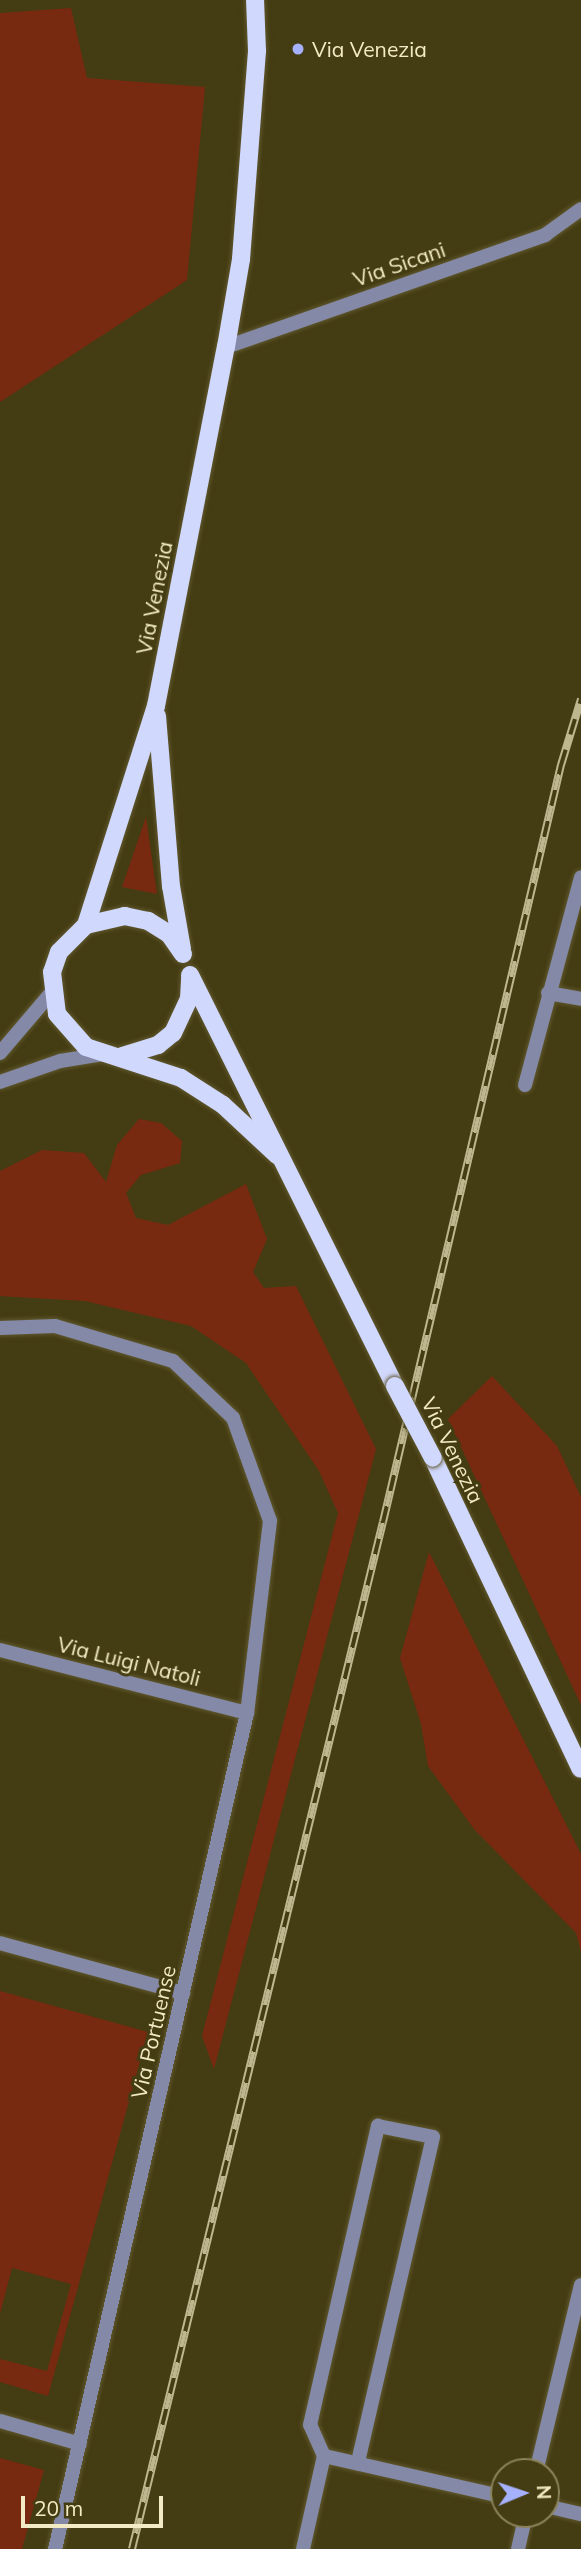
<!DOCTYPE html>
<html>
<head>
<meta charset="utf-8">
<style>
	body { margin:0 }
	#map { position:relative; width:581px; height:2549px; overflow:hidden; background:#443c12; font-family:Mulish,sans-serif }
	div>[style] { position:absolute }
	.green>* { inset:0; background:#782a11 }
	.roads { filter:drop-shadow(0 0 2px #60582f) drop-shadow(0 0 2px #60582f) }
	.service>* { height:14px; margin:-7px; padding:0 7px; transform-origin:7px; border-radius:7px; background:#8489a7 }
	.minor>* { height:14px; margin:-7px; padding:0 7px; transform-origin:7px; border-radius:7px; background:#8489a7 }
	.tertiary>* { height:14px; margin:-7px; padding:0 7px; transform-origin:7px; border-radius:7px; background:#8489a7 }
	.primary>* { height:18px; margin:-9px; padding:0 9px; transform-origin:9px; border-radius:9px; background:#d1d8fd }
	.rail>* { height:8px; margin-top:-4px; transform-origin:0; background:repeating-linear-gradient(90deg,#443c12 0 16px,#beb68f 0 32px); box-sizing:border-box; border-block:2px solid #beb68f }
	.bridges { filter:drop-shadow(0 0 2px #60582f) drop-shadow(0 0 2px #60582f) }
	.primary-bridge>* { height:18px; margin:-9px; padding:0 9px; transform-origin:9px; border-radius:9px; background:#d1d8fd }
	.dots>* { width:19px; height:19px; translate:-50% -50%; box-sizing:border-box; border:4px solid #443c12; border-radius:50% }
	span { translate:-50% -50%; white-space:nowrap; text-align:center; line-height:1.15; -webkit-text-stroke:6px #443c12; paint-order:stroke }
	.poi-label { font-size:21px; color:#f3ebc5 }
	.left { translate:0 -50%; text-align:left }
	.street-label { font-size:21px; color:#f3ebc5 }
	.north { position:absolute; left:490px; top:2458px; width:70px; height:70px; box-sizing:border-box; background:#443c12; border:2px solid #8a825a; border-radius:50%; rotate:88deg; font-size:19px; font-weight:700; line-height:28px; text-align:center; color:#f3ebc5 }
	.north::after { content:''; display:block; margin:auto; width:24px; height:32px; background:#a6b1fc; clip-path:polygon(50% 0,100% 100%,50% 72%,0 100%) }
	.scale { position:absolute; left:21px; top:2496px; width:142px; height:32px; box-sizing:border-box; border:4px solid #f3ebc5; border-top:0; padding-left:9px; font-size:21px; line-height:24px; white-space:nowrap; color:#f3ebc5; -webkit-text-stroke:5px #443c12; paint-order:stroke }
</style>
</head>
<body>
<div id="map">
	<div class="green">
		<div style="clip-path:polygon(71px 8px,87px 78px,205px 87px,187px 280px,0 402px,0 13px)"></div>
		<div style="clip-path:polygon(146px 817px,157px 894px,122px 887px)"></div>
		<div style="clip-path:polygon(139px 1119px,161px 1123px,182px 1141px,180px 1163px,141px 1175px,126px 1193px,136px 1218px,168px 1225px,246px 1184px,267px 1239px,253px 1272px,264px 1288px,296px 1286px,376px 1449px,214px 2069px,202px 2036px,338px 1513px,319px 1471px,246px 1363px,191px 1326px,85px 1301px,0 1296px,0 1171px,42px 1150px,84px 1153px,106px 1182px,117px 1145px)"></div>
		<div style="clip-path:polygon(492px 1376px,557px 1446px,581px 1497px,581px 1705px,448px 1419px)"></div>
		<div style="clip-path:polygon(429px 1552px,581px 1854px,581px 1952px,576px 1933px,474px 1829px,428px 1766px,421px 1724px,400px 1658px)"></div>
		<div style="clip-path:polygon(0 1991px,148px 2032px,48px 2396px,0 2382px,0 2359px,47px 2371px,71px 2284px,12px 2268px,0 2314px)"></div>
		<div style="clip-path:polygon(0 2458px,44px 2470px,22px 2549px,0 2549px)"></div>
	</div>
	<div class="roads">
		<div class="service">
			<div style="left:324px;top:2456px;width:34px;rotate:-114deg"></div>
			<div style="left:310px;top:2425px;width:307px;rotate:-77.2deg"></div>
			<div style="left:378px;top:2126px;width:56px;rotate:11.3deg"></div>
			<div style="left:433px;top:2137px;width:335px;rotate:103deg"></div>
		</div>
		<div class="minor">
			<div style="left:226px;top:347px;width:338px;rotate:-19.3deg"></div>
			<div style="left:545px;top:235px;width:44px;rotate:-35.8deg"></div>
			<div style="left:548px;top:993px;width:34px;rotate:10deg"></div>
			<div style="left:525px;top:1085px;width:215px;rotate:-74.9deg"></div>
			<div style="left:0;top:1328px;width:55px;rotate:-2.1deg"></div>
			<div style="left:55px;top:1326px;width:123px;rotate:16.5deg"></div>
			<div style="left:173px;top:1361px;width:83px;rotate:43.5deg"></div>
			<div style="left:233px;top:1418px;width:109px;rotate:70.2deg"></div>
			<div style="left:270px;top:1521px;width:193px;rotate:96.8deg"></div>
			<div style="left:247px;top:1713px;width:858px;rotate:102.93deg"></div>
			<div style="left:0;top:1650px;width:255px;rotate:14.3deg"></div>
			<div style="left:0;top:1943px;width:190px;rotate:15.3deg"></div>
			<div style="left:0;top:2421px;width:83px;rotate:16deg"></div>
			<div style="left:536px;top:2472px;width:192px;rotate:-76.5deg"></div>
			<div style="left:546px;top:2506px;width:36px;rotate:13deg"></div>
			<div style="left:303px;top:2549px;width:95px;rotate:-77.3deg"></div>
			<div style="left:324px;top:2456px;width:185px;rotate:12.8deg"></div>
			<div style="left:518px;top:2549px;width:36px;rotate:-77deg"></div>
		</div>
		<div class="tertiary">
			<div style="left:0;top:1053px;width:79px;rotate:-49.6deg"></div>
			<div style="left:0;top:1082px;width:64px;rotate:-19.3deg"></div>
			<div style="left:60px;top:1061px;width:45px;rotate:-9deg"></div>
		</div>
		<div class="primary">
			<div style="left:157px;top:716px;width:171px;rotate:85.3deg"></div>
			<div style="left:171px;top:886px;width:64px;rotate:80.1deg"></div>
			<div style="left:86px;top:925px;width:230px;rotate:-72.3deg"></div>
			<div style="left:156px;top:706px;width:366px;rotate:-79deg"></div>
			<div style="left:226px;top:347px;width:89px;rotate:-80.3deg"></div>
			<div style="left:241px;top:259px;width:209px;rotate:-85.6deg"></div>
			<div style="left:257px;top:51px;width:51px;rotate:-92.2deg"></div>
			<div style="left:183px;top:954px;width:24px;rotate:-125deg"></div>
			<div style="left:169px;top:934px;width:25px;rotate:-148deg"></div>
			<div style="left:148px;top:921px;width:24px;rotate:-168deg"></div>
			<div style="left:125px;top:916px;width:40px;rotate:167deg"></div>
			<div style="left:86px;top:925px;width:38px;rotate:135deg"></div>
			<div style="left:59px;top:952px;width:21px;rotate:109deg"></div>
			<div style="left:52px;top:972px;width:42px;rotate:83.2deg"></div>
			<div style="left:57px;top:1014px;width:44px;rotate:48.7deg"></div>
			<div style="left:86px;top:1047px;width:100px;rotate:18.1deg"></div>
			<div style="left:181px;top:1078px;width:50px;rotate:32.7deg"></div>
			<div style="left:223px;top:1105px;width:74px;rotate:42.8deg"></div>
			<div style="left:190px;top:975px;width:459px;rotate:63.5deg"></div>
			<div style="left:122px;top:1056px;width:38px;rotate:-17deg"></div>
			<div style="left:158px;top:1045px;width:19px;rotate:-39deg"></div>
			<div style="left:173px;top:1033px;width:38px;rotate:-65deg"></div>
			<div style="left:189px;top:999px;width:20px;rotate:-87deg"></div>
			<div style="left:433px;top:1458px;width:344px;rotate:64.6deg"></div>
		</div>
	</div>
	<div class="rail">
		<div style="left:132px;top:2549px;width:1057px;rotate:-76.27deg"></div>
		<div style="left:383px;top:1522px;width:778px;rotate:-76.77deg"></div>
		<div style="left:561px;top:765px;width:69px;rotate:-73.1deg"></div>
	</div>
	<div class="bridges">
		<div class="primary-bridge">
			<div style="left:395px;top:1386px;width:81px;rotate:62.2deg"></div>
		</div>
	</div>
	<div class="dots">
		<div style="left:298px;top:49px;background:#a6b1fc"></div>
	</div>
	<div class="poi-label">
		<span class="left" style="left:312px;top:49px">Via Venezia</span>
	</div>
	<div class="street-label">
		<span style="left:399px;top:264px;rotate:-19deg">Via Sicani</span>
		<span style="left:154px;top:598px;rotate:-79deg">Via Venezia</span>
		<span style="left:453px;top:1450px;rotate:64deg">Via Venezia</span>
		<span style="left:129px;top:1661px;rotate:14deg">Via Luigi Natoli</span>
		<span style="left:153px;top:2032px;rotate:-77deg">Via Portuense</span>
	</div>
	<div class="north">N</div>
	<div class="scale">20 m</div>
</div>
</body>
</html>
